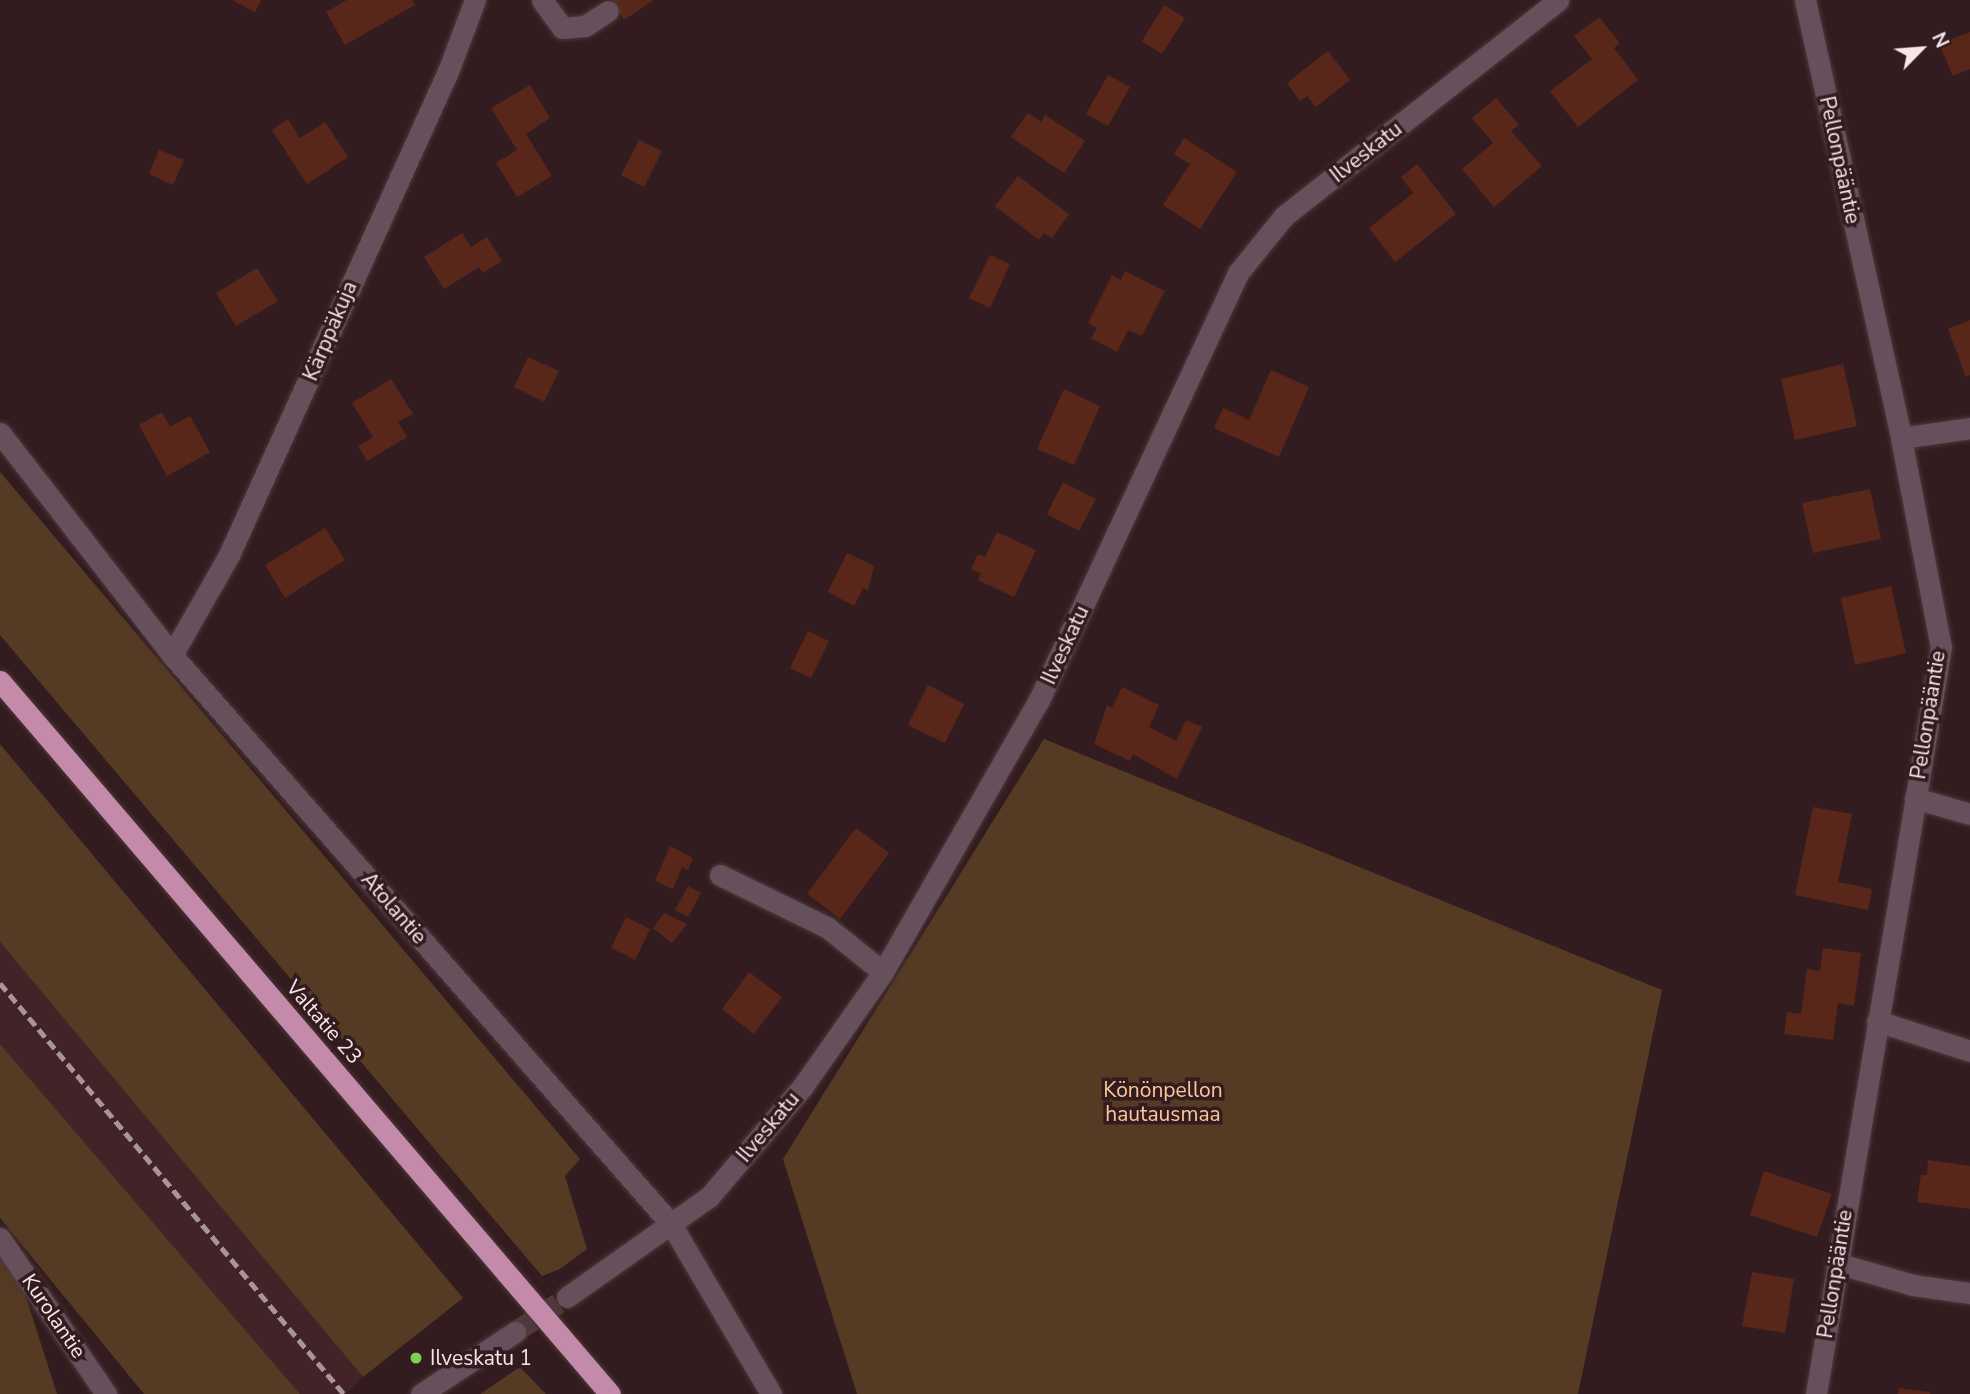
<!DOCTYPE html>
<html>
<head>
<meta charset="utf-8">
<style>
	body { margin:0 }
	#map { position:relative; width:1970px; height:1394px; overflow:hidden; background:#331c1f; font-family:"Nunito Sans",sans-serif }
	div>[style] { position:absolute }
	.built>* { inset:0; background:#422428 }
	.green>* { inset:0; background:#553a24 }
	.building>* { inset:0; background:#592719 }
	.minor-tunnel>* { height:21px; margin-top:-10.5px; transform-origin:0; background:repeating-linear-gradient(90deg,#513a3d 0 21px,transparent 0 31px) }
	.roads { filter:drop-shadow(0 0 2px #4f383b) drop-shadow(0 0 2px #4f383b) }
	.minor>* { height:21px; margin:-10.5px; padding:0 10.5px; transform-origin:10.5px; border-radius:10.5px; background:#66505c }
	.highway>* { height:21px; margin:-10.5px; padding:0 10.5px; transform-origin:10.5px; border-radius:10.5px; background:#c38ba9 }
	.rail>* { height:5px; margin-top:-2.5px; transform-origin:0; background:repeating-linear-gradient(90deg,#a89597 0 10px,transparent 0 15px) }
	.dots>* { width:19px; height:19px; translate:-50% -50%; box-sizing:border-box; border:4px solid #331c1f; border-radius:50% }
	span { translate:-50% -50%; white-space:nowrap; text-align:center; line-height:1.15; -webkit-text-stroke:7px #331c1f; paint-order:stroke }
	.street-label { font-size:21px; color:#f8e7e9 }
	.park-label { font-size:21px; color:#fec79a }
	.poi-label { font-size:21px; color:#f8e7e9 }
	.left { translate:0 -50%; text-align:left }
	.north { position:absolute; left:1886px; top:14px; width:70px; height:70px; -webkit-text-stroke:5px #331c1f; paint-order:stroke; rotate:65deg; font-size:19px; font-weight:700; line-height:28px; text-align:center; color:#f8e7e9 }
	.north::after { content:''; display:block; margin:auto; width:24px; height:32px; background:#f8e7e9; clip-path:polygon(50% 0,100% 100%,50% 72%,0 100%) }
</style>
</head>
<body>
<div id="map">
	<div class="built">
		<div style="clip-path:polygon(0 942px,363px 1377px,346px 1394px,300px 1394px,0 1044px)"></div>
	</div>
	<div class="green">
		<div style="clip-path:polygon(0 472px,580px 1159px,565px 1176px,587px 1249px,560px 1269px,542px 1276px,0 635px)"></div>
		<div style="clip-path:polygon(1044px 739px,1662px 990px,1578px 1394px,857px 1394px,783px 1159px)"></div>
		<div style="clip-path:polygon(0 744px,463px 1298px,363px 1377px,0 942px)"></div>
		<div style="clip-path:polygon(0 1044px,300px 1394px,144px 1394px,0 1218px)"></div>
		<div style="clip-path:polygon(0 1239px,12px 1253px,57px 1394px,0 1394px)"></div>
		<div style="clip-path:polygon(520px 1367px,546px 1394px,480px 1394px)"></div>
	</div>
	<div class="building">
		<div style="clip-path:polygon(232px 0,261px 0,255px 12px)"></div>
		<div style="clip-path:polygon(347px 0,412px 0,415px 5px,345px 45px,326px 12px)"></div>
		<div style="clip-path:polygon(611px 0,654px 0,624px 20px)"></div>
		<div style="clip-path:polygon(1164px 5px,1185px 18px,1162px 54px,1142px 41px)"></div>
		<div style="clip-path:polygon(1599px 17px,1620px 43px,1614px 48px,1638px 80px,1578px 127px,1550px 91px,1592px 59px,1574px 36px)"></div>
		<div style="clip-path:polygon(1970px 32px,1970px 69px,1953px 76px,1939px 44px)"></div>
		<div style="clip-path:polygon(1328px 51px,1350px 80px,1316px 107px,1307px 96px,1300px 101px,1287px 83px)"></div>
		<div style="clip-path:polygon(1108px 75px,1130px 87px,1108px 126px,1086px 114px)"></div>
		<div style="clip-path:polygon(530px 85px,550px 118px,526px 134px,552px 176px,517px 197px,496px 163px,517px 150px,491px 108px)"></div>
		<div style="clip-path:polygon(1496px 98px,1519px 125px,1511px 131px,1542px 166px,1494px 207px,1462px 169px,1493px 143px,1472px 118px)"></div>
		<div style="clip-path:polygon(1028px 113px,1041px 122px,1045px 115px,1085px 141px,1064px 173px,1011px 137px)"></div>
		<div style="clip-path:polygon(288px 119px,300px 138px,325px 122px,348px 157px,307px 184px,272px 130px)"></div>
		<div style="clip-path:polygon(1184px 138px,1237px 172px,1200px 229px,1163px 205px,1190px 164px,1174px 154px)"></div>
		<div style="clip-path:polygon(639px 140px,662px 151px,644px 187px,621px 175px)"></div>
		<div style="clip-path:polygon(159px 150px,184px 160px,173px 185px,149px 174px)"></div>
		<div style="clip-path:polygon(1417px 164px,1456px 214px,1395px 262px,1369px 228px,1413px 193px,1401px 177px)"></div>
		<div style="clip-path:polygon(1018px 176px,1069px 214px,1052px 238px,1044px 233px,1039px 240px,995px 206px)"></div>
		<div style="clip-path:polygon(462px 233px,471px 247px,487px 237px,502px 261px,483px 273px,479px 267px,444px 289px,424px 257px)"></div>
		<div style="clip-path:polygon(990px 255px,1010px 264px,990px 308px,969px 298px)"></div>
		<div style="clip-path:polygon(257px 268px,278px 301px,236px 326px,216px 293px)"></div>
		<div style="clip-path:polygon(1125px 271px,1165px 291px,1142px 336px,1128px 330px,1117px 352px,1091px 338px,1097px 328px,1088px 323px,1112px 275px,1121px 280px)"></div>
		<div style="clip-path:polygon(1970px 320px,1970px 375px,1966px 377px,1948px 329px)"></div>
		<div style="clip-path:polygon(528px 357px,559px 371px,544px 402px,514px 387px)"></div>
		<div style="clip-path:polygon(1843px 364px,1857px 426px,1795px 440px,1781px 379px)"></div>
		<div style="clip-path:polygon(1271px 370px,1309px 387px,1279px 457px,1214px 428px,1223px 408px,1249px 420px)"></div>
		<div style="clip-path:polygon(391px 379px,413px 414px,398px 422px,407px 437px,367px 461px,358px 446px,373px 437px,352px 403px)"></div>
		<div style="clip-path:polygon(1064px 389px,1100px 406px,1074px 465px,1037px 449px)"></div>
		<div style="clip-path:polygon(162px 412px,170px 427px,190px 416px,210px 452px,167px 476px,139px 425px)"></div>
		<div style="clip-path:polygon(1063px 482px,1096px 499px,1079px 531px,1047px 514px)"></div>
		<div style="clip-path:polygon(1870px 489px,1881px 539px,1813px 553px,1802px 503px)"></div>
		<div style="clip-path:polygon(325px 528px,345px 560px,285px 598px,265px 565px)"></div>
		<div style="clip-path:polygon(997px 532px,1036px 550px,1014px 597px,978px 580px,981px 574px,971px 569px,978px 554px,985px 557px)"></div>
		<div style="clip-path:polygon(847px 553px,874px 566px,868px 591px,863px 588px,854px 606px,828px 592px)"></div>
		<div style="clip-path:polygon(1891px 586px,1906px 653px,1855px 665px,1841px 598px)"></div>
		<div style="clip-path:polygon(808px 631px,829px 641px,811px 678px,790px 668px)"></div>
		<div style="clip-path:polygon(928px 685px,964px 704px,945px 743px,908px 725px)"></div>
		<div style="clip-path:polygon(1122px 687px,1159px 705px,1149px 727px,1176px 741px,1186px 720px,1202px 727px,1177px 779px,1133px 754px,1130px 761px,1094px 744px,1107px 705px,1112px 708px)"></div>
		<div style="clip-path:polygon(1813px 807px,1852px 814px,1838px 882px,1872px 889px,1868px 910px,1795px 895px)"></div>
		<div style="clip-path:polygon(856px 828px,889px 853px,840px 919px,807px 894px)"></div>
		<div style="clip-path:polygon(670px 846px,693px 858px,688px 870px,682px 867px,673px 889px,655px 881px)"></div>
		<div style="clip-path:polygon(688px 886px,701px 893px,688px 917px,675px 910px)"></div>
		<div style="clip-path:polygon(664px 913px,687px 924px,672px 943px,653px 928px)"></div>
		<div style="clip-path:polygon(626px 917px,650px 929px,635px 960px,611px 948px)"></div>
		<div style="clip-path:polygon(1823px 948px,1861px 953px,1854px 1006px,1838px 1003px,1833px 1040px,1784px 1034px,1787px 1012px,1801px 1014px,1807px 969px,1820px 971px)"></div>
		<div style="clip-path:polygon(749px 972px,782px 997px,754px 1034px,722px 1009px)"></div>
		<div style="clip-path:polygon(1928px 1160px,1970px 1166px,1970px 1209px,1917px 1202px,1921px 1175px,1927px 1175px)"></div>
		<div style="clip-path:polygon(1764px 1171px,1832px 1194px,1817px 1237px,1750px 1215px)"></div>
		<div style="clip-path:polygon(1752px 1272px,1794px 1279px,1785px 1333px,1742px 1326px)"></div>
		<div style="clip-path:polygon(1899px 1388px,1930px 1392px,1930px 1394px,1898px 1394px)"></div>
	</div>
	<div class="minor-tunnel">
		<div style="left:515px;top:1332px;width:63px;rotate:-33.9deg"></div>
	</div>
	<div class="roads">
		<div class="minor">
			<div style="left:542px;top:0;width:34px;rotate:54deg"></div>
			<div style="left:562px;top:28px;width:23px;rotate:-5deg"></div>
			<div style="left:585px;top:26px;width:27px;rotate:-33deg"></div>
			<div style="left:1805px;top:0;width:448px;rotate:77.6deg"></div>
			<div style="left:1901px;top:438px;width:213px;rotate:79.2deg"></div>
			<div style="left:1941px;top:647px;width:757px;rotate:99.5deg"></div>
			<div style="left:0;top:433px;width:281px;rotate:52.2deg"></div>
			<div style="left:172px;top:655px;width:757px;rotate:48.75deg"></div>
			<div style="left:671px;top:1224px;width:197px;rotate:59.5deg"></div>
			<div style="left:1901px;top:438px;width:70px;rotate:-8.2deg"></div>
			<div style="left:172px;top:655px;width:115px;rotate:-60.3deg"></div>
			<div style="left:229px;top:555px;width:533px;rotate:-65.64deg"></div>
			<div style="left:449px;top:69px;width:74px;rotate:-69.4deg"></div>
			<div style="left:1915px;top:798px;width:57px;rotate:16.2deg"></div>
			<div style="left:720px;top:875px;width:120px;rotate:26.1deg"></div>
			<div style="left:828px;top:928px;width:70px;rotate:38.7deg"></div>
			<div style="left:1877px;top:1021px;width:98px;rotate:17.9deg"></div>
			<div style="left:0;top:1238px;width:189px;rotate:55.8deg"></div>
			<div style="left:1836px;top:1263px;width:80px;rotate:15.9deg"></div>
			<div style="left:1913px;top:1285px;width:58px;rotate:8deg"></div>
			<div style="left:567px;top:1297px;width:174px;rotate:-35.2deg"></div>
			<div style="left:709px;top:1197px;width:145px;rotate:-49.7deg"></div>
			<div style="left:803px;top:1086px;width:139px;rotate:-54.9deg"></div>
			<div style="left:883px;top:972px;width:314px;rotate:-60.2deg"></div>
			<div style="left:1039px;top:700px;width:471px;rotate:-65deg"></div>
			<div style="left:1238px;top:273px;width:73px;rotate:-51.1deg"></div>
			<div style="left:1284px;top:216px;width:349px;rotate:-38.2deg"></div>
			<div style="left:421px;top:1394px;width:113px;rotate:-33.4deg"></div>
		</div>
		<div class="highway">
			<div style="left:0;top:681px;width:938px;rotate:49.45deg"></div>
		</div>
	</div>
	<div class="rail">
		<div style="left:0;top:983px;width:536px;rotate:50.07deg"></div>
	</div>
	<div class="dots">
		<div style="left:416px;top:1358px;background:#7ed053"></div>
	</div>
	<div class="street-label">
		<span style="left:1366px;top:152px;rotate:-38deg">Ilveskatu</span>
		<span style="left:1840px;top:160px;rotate:78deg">Pellonpääntie</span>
		<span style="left:330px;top:331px;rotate:-67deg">Kärppäkuja</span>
		<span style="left:1065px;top:645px;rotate:-65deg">Ilveskatu</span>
		<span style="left:1928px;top:715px;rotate:-81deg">Pellonpääntie</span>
		<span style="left:394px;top:908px;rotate:49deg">Atolantie</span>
		<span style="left:324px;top:1022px;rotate:49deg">Valtatie 23</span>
		<span style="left:768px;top:1127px;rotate:-50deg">Ilveskatu</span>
		<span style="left:1835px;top:1274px;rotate:-81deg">Pellonpääntie</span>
		<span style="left:54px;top:1316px;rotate:56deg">Kurolantie</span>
	</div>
	<div class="park-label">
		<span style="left:1163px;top:1102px">Könönpellon<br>hautausmaa</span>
	</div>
	<div class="poi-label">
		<span class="left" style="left:430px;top:1358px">Ilveskatu 1</span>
	</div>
	<div class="north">N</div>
</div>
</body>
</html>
